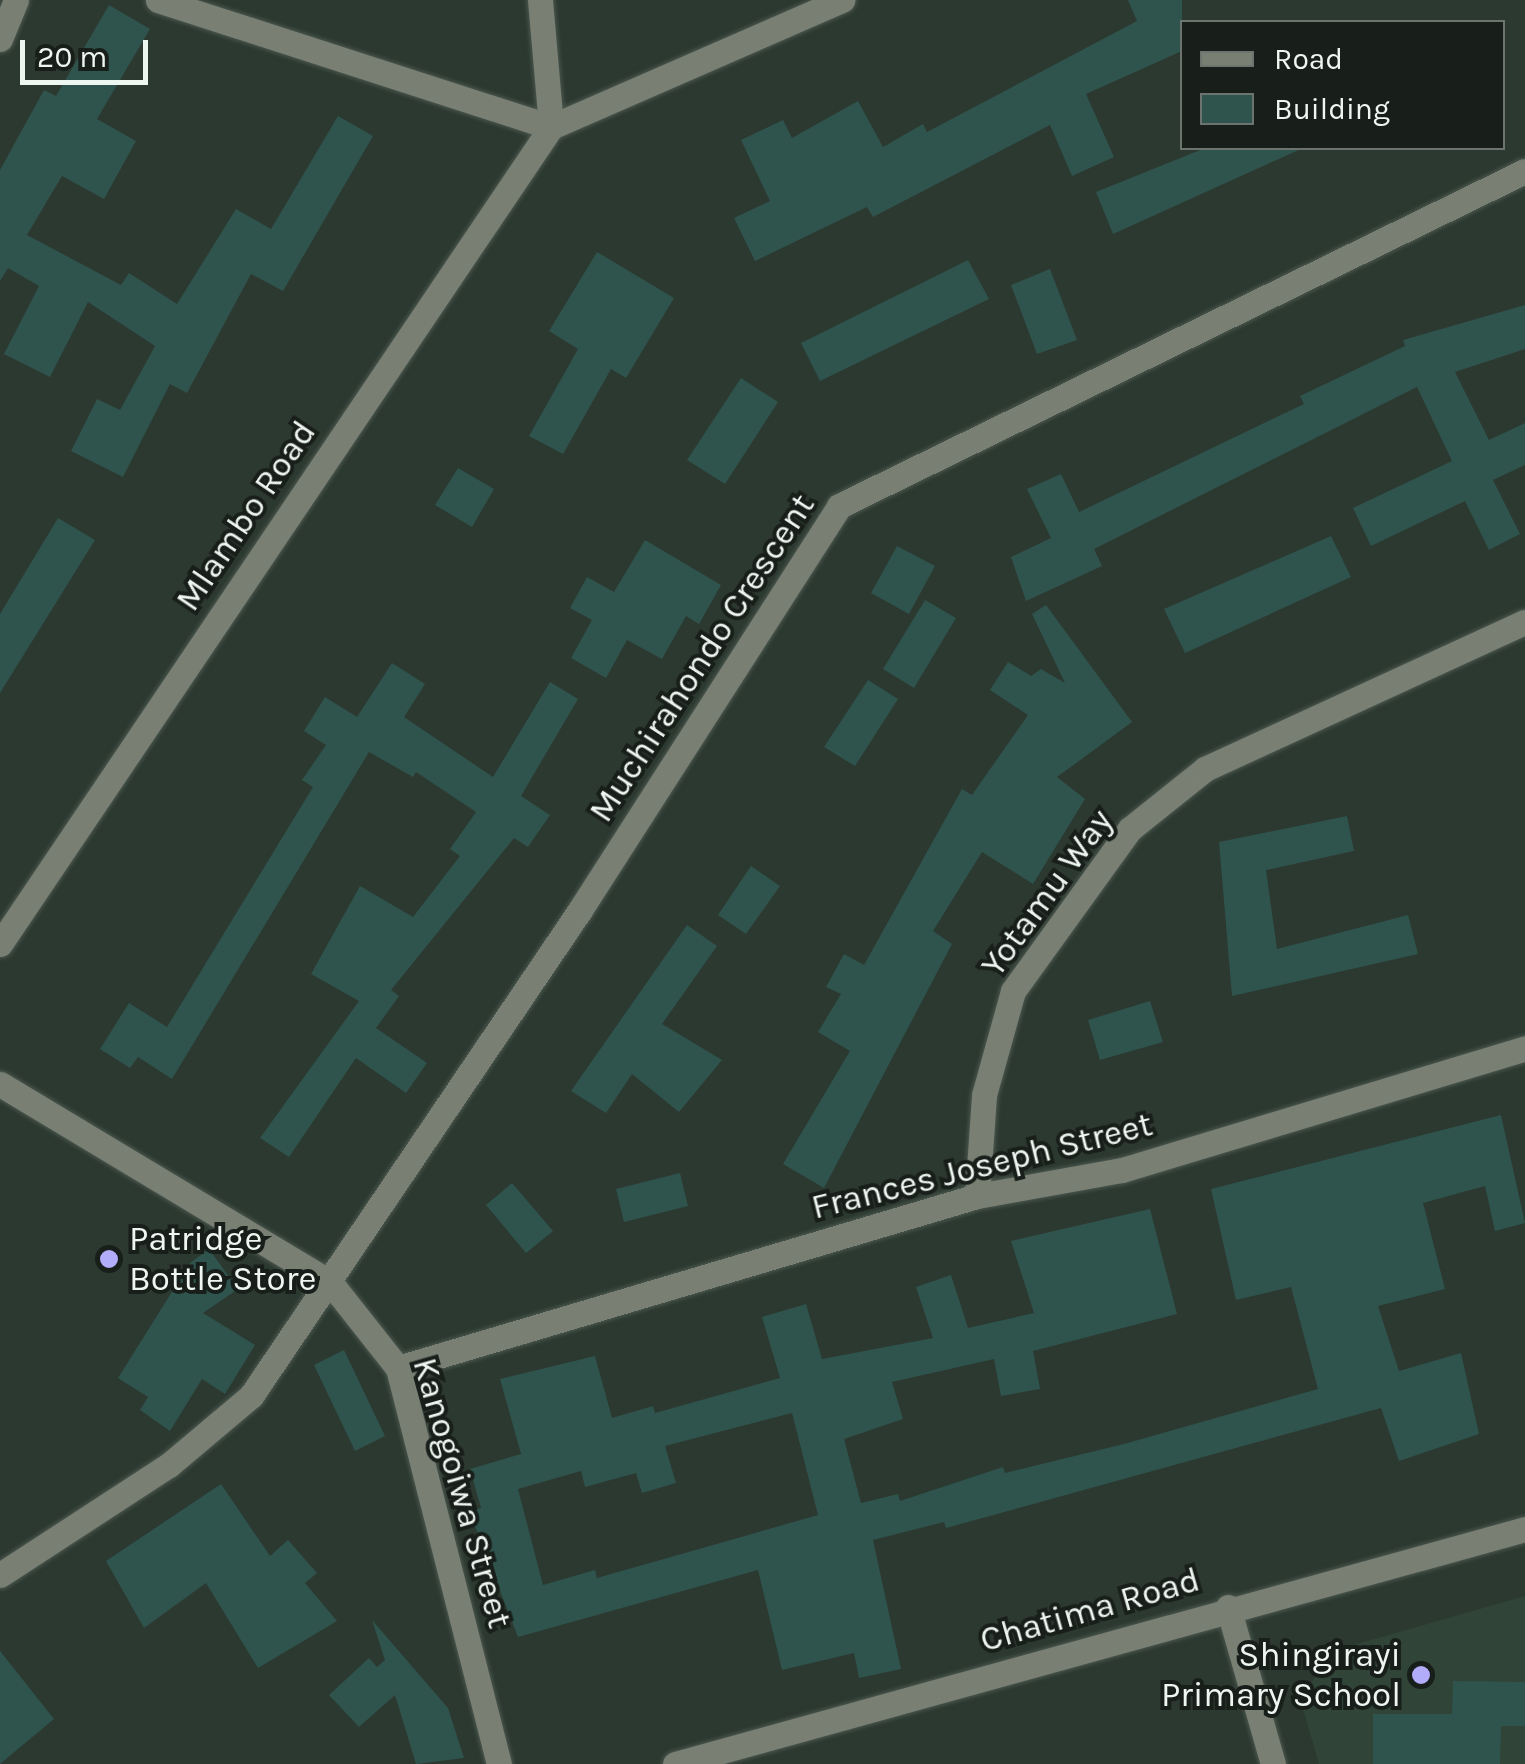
<!DOCTYPE html>
<html>
<head>
<meta charset="utf-8">
<style>
	body { margin:0 }
	#map { position:relative; width:1525px; height:1764px; overflow:hidden; background:#2c3930; font-family:Karla,sans-serif }
	div>[style] { position:absolute }
	.built>* { inset:0; background:#304438 }
	.building>* { inset:0; background:#2f534d }
	.roads { filter:drop-shadow(0 0 2px #4b574f) drop-shadow(0 0 2px #4b574f) }
	.minor>* { height:25px; margin:-12.5px; padding:0 12.5px; transform-origin:12.5px; border-radius:12.5px; background:#797f73 }
	.dots>* { width:28px; height:28px; translate:-50% -50%; box-sizing:border-box; border:5px solid #181e1a; border-radius:50% }
	span { translate:-50% -50%; white-space:nowrap; text-align:center; line-height:1.15; -webkit-text-stroke:8px #181e1a; paint-order:stroke }
	.street-label { font-size:35px; color:#edf6f0 }
	.poi-label { font-size:35px; color:#edf6f0 }
	.left { translate:0 -50%; text-align:left }
	.right { translate:-100% -50%; text-align:right }
	.legend { position:absolute; left:1180px; top:20px; width:325px; height:130px; box-sizing:border-box; background:#181e1a; border:2px solid #6d7470; margin:0; padding:12px 18px; list-style:none; font-size:30px; color:#edf6f0 }
	.legend li { display:flex; align-items:center; gap:20px; height:50px }
	.legend b { width:50px; border:2px solid #6d7470 }
	.scale { position:absolute; left:20px; top:40px; width:128px; height:45px; box-sizing:border-box; border:5px solid #edf6f0; border-top:0; padding-left:12px; font-size:30px; line-height:35px; white-space:nowrap; color:#edf6f0; -webkit-text-stroke:8px #181e1a; paint-order:stroke }
</style>
</head>
<body>
<div id="map">
	<div class="built">
		<div style="clip-path:polygon(1525px 1596px,1525px 1764px,1319px 1764px,1300px 1699px,1333px 1651px)"></div>
	</div>
	<div class="building">
		<div style="clip-path:polygon(1128px 0,1182px 0,1182px 51px,1086px 94px,1114px 157px,1072px 176px,1050px 125px,873px 217px,867px 207px,755px 261px,734px 218px,770px 201px,741px 140px,783px 120px,792px 138px,858px 101px,883px 147px,923px 124px,927px 132px,1137px 21px)"></div>
		<div style="clip-path:polygon(109px 5px,150px 29px,97px 119px,136px 141px,104px 199px,62px 176px,27px 235px,121px 285px,129px 273px,177px 304px,236px 209px,271px 229px,338px 116px,373px 136px,283px 291px,251px 274px,187px 393px,170px 384px,123px 477px,71px 451px,97px 399px,120px 410px,155px 346px,88px 302px,50px 377px,4px 354px,39px 286px,8px 268px,0 281px,0 170px,44px 90px,56px 96px)"></div>
		<div style="clip-path:polygon(1205px 148px,1301px 149px,1113px 234px,1096px 192px)"></div>
		<div style="clip-path:polygon(597px 252px,674px 298px,626px 378px,611px 369px,563px 454px,529px 436px,578px 349px,549px 331px)"></div>
		<div style="clip-path:polygon(968px 260px,989px 299px,820px 381px,801px 343px)"></div>
		<div style="clip-path:polygon(1050px 269px,1077px 340px,1037px 354px,1011px 285px)"></div>
		<div style="clip-path:polygon(1525px 305px,1525px 349px,1455px 372px,1489px 440px,1525px 423px,1525px 465px,1493px 480px,1520px 534px,1489px 550px,1465px 501px,1371px 546px,1353px 508px,1452px 461px,1417px 387px,1094px 549px,1102px 566px,1026px 601px,1011px 557px,1051px 538px,1027px 489px,1061px 474px,1079px 512px,1304px 404px,1300px 396px,1405px 346px,1403px 340px)"></div>
		<div style="clip-path:polygon(741px 378px,778px 402px,725px 484px,687px 460px)"></div>
		<div style="clip-path:polygon(458px 468px,494px 489px,472px 527px,435px 505px)"></div>
		<div style="clip-path:polygon(58px 518px,95px 540px,0 693px,0 614px)"></div>
		<div style="clip-path:polygon(1331px 536px,1351px 577px,1185px 653px,1164px 609px)"></div>
		<div style="clip-path:polygon(645px 540px,721px 585px,699px 624px,686px 616px,662px 659px,627px 640px,606px 678px,571px 658px,592px 620px,570px 608px,587px 577px,614px 592px)"></div>
		<div style="clip-path:polygon(897px 546px,935px 566px,909px 614px,871px 593px)"></div>
		<div style="clip-path:polygon(925px 600px,956px 618px,914px 688px,883px 669px)"></div>
		<div style="clip-path:polygon(1046px 605px,1132px 722px,1057px 777px,1085px 799px,1033px 884px,982px 852px,933px 931px,952px 944px,824px 1188px,783px 1164px,850px 1051px,818px 1032px,841px 994px,826px 987px,844px 954px,864px 965px,962px 789px,972px 795px,1028px 715px,990px 690px,1008px 662px,1031px 676px,1041px 669px,1065px 683px,1032px 614px)"></div>
		<div style="clip-path:polygon(392px 663px,425px 684px,404px 717px,493px 777px,550px 682px,578px 699px,521px 796px,550px 815px,528px 847px,514px 838px,391px 990px,399px 996px,376px 1028px,427px 1063px,406px 1093px,356px 1058px,289px 1157px,260px 1138px,359px 1001px,311px 974px,360px 886px,413px 917px,460px 856px,450px 849px,476px 812px,416px 772px,413px 777px,369px 752px,172px 1079px,138px 1057px,130px 1068px,100px 1049px,129px 1003px,167px 1027px,313px 787px,302px 780px,326px 745px,304px 731px,325px 697px,357px 717px)"></div>
		<div style="clip-path:polygon(868px 680px,898px 699px,855px 766px,824px 747px)"></div>
		<div style="clip-path:polygon(1347px 816px,1354px 851px,1266px 870px,1277px 949px,1408px 915px,1418px 954px,1232px 996px,1219px 842px)"></div>
		<div style="clip-path:polygon(751px 866px,780px 886px,746px 934px,718px 915px)"></div>
		<div style="clip-path:polygon(687px 925px,717px 946px,662px 1024px,722px 1060px,679px 1112px,632px 1074px,606px 1113px,571px 1091px)"></div>
		<div style="clip-path:polygon(1150px 1001px,1163px 1042px,1100px 1060px,1088px 1020px)"></div>
		<div style="clip-path:polygon(evenodd,1501px 1115px,1525px 1223px,1495px 1231px,1485px 1186px,1423px 1203px,1445px 1289px,1378px 1306px,1399px 1371px,1461px 1353px,1479px 1434px,1399px 1461px,1381px 1408px,946px 1528px,944px 1522px,873px 1540px,901px 1669px,859px 1678px,854px 1653px,782px 1670px,758px 1570px,518px 1637px,469px 1511px,481px 1508px,470px 1469px,521px 1454px,500px 1379px,595px 1356px,612px 1418px,653px 1406px,655px 1413px,780px 1378px,762px 1317px,806px 1304px,822px 1359px,933px 1338px,916px 1287px,951px 1275px,968px 1328px,1034px 1313px,1011px 1241px,1150px 1209px,1177px 1314px,1033px 1351px,1040px 1389px,1001px 1396px,994px 1359px,892px 1382px,903px 1419px,844px 1439px,861px 1503px,898px 1494px,900px 1501px,1003px 1467px,1005px 1473px,1124px 1444px,1318px 1389px,1291px 1287px,1236px 1300px,1211px 1189px,1501px 1115px,792px 1413px,818px 1515px,597px 1578px,595px 1570px,543px 1585px,518px 1489px,581px 1471px,585px 1487px,636px 1473px,642px 1493px,676px 1483px,665px 1446px,792px 1413px)"></div>
		<div style="clip-path:polygon(680px 1173px,688px 1206px,624px 1222px,616px 1189px)"></div>
		<div style="clip-path:polygon(512px 1183px,553px 1231px,526px 1253px,486px 1205px)"></div>
		<div style="clip-path:polygon(209px 1249px,238px 1289px,203px 1313px,255px 1345px,225px 1394px,202px 1379px,170px 1431px,140px 1410px,148px 1397px,118px 1378px,190px 1263px)"></div>
		<div style="clip-path:polygon(344px 1350px,385px 1436px,355px 1451px,314px 1365px)"></div>
		<div style="clip-path:polygon(221px 1484px,270px 1556px,288px 1540px,317px 1573px,305px 1583px,337px 1621px,258px 1668px,206px 1583px,144px 1628px,106px 1561px)"></div>
		<div style="clip-path:polygon(372px 1620px,448px 1708px,464px 1758px,416px 1764px,395px 1695px,359px 1727px,329px 1695px,369px 1658px,377px 1667px,385px 1660px)"></div>
		<div style="clip-path:polygon(0 1651px,54px 1719px,0 1764px)"></div>
		<div style="clip-path:polygon(1453px 1681px,1525px 1682px,1525px 1726px,1501px 1726px,1500px 1764px,1373px 1764px,1373px 1714px,1452px 1714px)"></div>
	</div>
	<div class="roads">
		<div class="minor">
			<div style="left:540px;top:0;width:127px;rotate:85deg"></div>
			<div style="left:551px;top:127px;width:318px;rotate:-23.6deg"></div>
			<div style="left:0;top:39px;width:42px;rotate:-67.7deg"></div>
			<div style="left:0;top:944px;width:985px;rotate:-56deg"></div>
			<div style="left:551px;top:127px;width:413px;rotate:-162.1deg"></div>
			<div style="left:0;top:1084px;width:385px;rotate:31deg"></div>
			<div style="left:330px;top:1282px;width:110px;rotate:51.7deg"></div>
			<div style="left:398px;top:1368px;width:409px;rotate:75.7deg"></div>
			<div style="left:977px;top:1196px;width:101px;rotate:-86deg"></div>
			<div style="left:984px;top:1095px;width:108px;rotate:-74.4deg"></div>
			<div style="left:1013px;top:991px;width:200px;rotate:-54.2deg"></div>
			<div style="left:1130px;top:829px;width:96px;rotate:-38.7deg"></div>
			<div style="left:1205px;top:769px;width:352px;rotate:-24.7deg"></div>
			<div style="left:398px;top:1368px;width:604px;rotate:-16.54deg"></div>
			<div style="left:977px;top:1196px;width:147px;rotate:-10.2deg"></div>
			<div style="left:1122px;top:1170px;width:421px;rotate:-16.8deg"></div>
			<div style="left:0;top:1575px;width:202px;rotate:-33.1deg"></div>
			<div style="left:169px;top:1465px;width:107px;rotate:-40.1deg"></div>
			<div style="left:251px;top:1396px;width:587px;rotate:-55.9deg"></div>
			<div style="left:580px;top:910px;width:480px;rotate:-57.3deg"></div>
			<div style="left:839px;top:506px;width:763px;rotate:-26.03deg"></div>
			<div style="left:1228px;top:1607px;width:163px;rotate:74deg"></div>
			<div style="left:675px;top:1764px;width:882px;rotate:-15.45deg"></div>
		</div>
	</div>
	<div class="dots">
		<div style="left:109px;top:1259px;background:#b1adfa"></div>
		<div style="left:1421px;top:1675px;background:#b1adfa"></div>
	</div>
	<div class="street-label">
		<span style="left:246px;top:516px;rotate:-56deg">Mlambo Road</span>
		<span style="left:702px;top:658px;rotate:-57deg">Muchirahondo Crescent</span>
		<span style="left:1047px;top:893px;rotate:-54deg">Yotamu Way</span>
		<span style="left:982px;top:1166px;rotate:-14deg">Frances Joseph Street</span>
		<span style="left:462px;top:1493px;rotate:74deg">Kanogoiwa Street</span>
		<span style="left:1090px;top:1610px;rotate:-16deg">Chatima Road</span>
	</div>
	<div class="poi-label">
		<span class="left" style="left:129px;top:1259px">Patridge<br>Bottle Store</span>
		<span class="right" style="left:1401px;top:1675px">Shingirayi<br>Primary School</span>
	</div>
	<ul class="legend">
	<li><b style="height:12px;background:#797f73"></b>Road</li>
	<li><b style="height:28px;background:#2f534d"></b>Building</li>
	</ul>
	<div class="scale">20 m</div>
</div>
</body>
</html>
